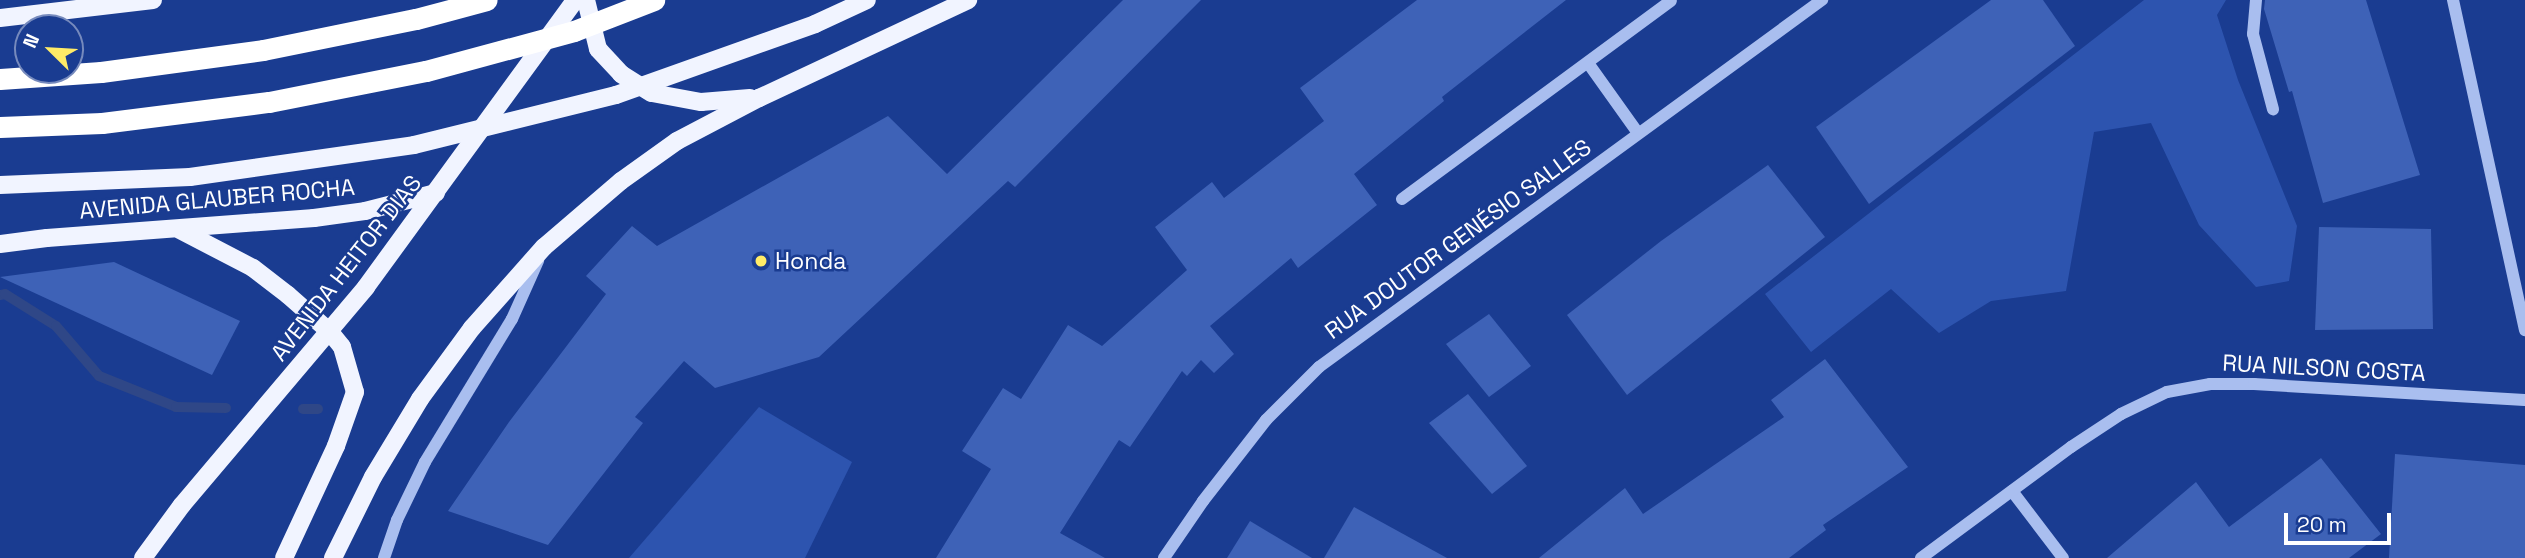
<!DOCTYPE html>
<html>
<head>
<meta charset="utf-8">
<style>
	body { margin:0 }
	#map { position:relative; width:2525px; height:558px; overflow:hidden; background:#1a3c91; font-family:"Space Grotesk",sans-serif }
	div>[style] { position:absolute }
	.green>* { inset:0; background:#2d54af }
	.stream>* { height:10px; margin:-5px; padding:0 5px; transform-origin:5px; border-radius:5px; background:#2f4787 }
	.building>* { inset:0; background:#3e62b7 }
	.minor>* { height:12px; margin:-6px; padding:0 6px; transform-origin:6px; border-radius:6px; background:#a9beef }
	.major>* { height:18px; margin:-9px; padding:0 9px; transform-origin:9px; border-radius:9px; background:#f1f4ff }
	.highway>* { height:21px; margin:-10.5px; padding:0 10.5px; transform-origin:10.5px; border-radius:10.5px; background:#fff }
	.dots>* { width:19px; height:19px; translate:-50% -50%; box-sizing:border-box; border:4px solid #1a3c91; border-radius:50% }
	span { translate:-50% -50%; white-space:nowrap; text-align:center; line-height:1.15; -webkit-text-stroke:5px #1a3c91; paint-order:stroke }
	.street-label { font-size:23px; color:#fff }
	.poi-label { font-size:23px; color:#fff }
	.left { translate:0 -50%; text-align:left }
	.north { position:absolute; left:14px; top:14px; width:70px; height:70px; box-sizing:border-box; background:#1a3c91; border:2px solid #768abd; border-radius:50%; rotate:294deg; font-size:19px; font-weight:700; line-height:28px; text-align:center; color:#fff }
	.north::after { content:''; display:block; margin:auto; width:24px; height:32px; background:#ffeb67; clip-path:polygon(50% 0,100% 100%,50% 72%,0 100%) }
	.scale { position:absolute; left:2284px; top:513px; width:107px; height:32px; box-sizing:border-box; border:4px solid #fff; border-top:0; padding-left:9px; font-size:21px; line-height:24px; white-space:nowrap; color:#fff; -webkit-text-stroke:5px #1a3c91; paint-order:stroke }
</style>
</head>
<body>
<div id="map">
	<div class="green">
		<div style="clip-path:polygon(2144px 0,2226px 0,2217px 15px,2238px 80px,2297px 226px,2289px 281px,2256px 287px,2199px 225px,2151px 123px,2094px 132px,2066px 291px,1991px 301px,1939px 333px,1891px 289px,1811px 352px,1765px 294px)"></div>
		<div style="clip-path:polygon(759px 407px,852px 462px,805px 558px,629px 558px)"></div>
	</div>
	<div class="stream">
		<div style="left:0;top:295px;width:5px;rotate:-11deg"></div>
		<div style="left:5px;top:294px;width:60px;rotate:32.1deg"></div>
		<div style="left:56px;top:326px;width:66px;rotate:49.3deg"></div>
		<div style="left:99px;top:376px;width:83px;rotate:21.9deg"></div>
		<div style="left:176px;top:407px;width:50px;rotate:1.1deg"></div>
		<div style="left:303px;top:409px;width:15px"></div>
	</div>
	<div class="building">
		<div style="clip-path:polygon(1123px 0,1201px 0,1015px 187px,1008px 181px,819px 357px,715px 388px,684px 361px,635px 417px,643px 423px,548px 545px,448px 511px,509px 422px,606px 294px,586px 276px,632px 226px,657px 246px,888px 116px,947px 174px)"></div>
		<div style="clip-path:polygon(1417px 0,1566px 0,1442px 97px,1444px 101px,1354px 174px,1377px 205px,1298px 268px,1291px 258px,1210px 326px,1234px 354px,1214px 373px,1201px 360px,1187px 376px,1182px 371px,1130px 447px,1119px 440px,1060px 533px,1105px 558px,936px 558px,991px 469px,962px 451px,1003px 388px,1021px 399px,1068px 325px,1102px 346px,1187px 270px,1155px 227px,1212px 182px,1224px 198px,1324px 121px,1300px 88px)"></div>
		<div style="clip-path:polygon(1991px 0,2043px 0,2075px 46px,1869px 204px,1816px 127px)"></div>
		<div style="clip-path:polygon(2265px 0,2366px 0,2420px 175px,2323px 203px,2292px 91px,2289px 92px,2264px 9px)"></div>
		<div style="clip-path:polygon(1768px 165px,1825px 237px,1627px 395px,1567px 315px,1661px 241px)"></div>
		<div style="clip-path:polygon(2319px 227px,2431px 229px,2433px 329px,2315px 330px)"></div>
		<div style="clip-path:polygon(114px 262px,240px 321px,212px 375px,0 277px)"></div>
		<div style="clip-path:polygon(1489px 314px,1531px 366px,1489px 397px,1446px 344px)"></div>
		<div style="clip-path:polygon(1825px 359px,1908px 467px,1823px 525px,1826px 530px,1789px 558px,1539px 558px,1625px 488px,1643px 514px,1784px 417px,1771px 400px)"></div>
		<div style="clip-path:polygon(1468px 394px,1527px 466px,1492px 494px,1429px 423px)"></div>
		<div style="clip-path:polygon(2395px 454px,2525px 465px,2525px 558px,2389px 558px)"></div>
		<div style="clip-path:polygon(2321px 458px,2381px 534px,2349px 558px,2107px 558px,2196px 482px,2229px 527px)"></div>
		<div style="clip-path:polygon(1354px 507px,1447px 558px,1324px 558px)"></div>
		<div style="clip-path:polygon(1250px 521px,1312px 558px,1227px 558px)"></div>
	</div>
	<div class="minor">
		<div style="left:2256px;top:0;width:34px;rotate:95deg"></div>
		<div style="left:2253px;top:34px;width:78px;rotate:75.1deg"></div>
		<div style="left:2453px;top:0;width:338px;rotate:77.7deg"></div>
		<div style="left:1588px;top:63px;width:86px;rotate:54.5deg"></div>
		<div style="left:1402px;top:199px;width:334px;rotate:-36.4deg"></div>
		<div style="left:2012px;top:491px;width:84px;rotate:52.7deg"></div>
		<div style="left:384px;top:558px;width:40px;rotate:-71.1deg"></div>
		<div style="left:397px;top:520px;width:64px;rotate:-64.2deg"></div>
		<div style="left:425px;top:462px;width:167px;rotate:-58.7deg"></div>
		<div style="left:512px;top:319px;width:64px;rotate:-65.9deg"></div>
		<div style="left:1164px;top:558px;width:69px;rotate:-55.6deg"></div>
		<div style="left:1203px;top:501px;width:103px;rotate:-52.1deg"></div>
		<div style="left:1266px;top:420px;width:75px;rotate:-45deg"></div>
		<div style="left:1319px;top:367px;width:623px;rotate:-36.12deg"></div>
		<div style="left:1921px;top:558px;width:187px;rotate:-36.5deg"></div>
		<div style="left:2071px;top:447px;width:60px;rotate:-33.4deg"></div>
		<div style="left:2121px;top:414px;width:51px;rotate:-25.6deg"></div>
		<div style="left:2167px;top:392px;width:44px;rotate:-10.5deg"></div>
		<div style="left:2210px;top:384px;width:44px"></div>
		<div style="left:2254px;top:384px;width:271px;rotate:3.4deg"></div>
	</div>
	<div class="major">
		<div style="left:586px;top:0;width:50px;rotate:76.2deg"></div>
		<div style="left:598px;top:49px;width:34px;rotate:47deg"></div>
		<div style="left:621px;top:74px;width:36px;rotate:32deg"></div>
		<div style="left:652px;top:93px;width:50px;rotate:10.4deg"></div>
		<div style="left:701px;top:102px;width:49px;rotate:-4.7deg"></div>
		<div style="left:0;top:18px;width:154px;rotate:-6.7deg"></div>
		<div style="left:0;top:185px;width:190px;rotate:-2.4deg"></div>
		<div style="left:190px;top:177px;width:226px;rotate:-8.1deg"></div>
		<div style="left:414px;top:145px;width:208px;rotate:-13.9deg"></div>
		<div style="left:616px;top:95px;width:211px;rotate:-19.6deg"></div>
		<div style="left:815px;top:24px;width:57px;rotate:-24.8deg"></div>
		<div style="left:180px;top:230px;width:82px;rotate:27.5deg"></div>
		<div style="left:253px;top:268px;width:44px;rotate:37.6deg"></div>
		<div style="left:288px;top:295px;width:56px;rotate:41.4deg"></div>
		<div style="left:330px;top:332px;width:19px;rotate:51deg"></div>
		<div style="left:342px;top:347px;width:47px;rotate:73.9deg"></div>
		<div style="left:355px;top:392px;width:57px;rotate:109.4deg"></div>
		<div style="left:336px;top:446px;width:123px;rotate:114.9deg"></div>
		<div style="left:0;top:244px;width:47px;rotate:-7.3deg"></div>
		<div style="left:47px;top:238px;width:268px;rotate:-4.3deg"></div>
		<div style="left:314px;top:218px;width:51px;rotate:-7.8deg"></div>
		<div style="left:365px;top:211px;width:73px;rotate:-14.2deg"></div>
		<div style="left:143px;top:558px;width:66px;rotate:-53.7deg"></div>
		<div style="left:182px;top:505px;width:285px;rotate:-49.8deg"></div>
		<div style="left:366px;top:287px;width:355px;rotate:-53.9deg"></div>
		<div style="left:333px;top:558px;width:90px;rotate:-63.7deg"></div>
		<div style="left:373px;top:477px;width:91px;rotate:-58.9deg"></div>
		<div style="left:420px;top:399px;width:88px;rotate:-53.8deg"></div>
		<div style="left:472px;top:328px;width:108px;rotate:-48.4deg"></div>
		<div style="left:544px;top:247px;width:101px;rotate:-40.6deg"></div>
		<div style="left:621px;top:181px;width:69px;rotate:-35.5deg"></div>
		<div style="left:677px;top:141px;width:93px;rotate:-27.7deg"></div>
		<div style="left:759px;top:98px;width:231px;rotate:-25.1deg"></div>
	</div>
	<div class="highway">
		<div style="left:0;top:79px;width:101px;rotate:-4deg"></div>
		<div style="left:101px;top:72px;width:163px;rotate:-7.7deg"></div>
		<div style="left:263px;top:50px;width:156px;rotate:-11.5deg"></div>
		<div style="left:416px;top:19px;width:73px;rotate:-15deg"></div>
		<div style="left:0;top:127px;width:102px;rotate:-2.2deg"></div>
		<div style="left:102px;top:123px;width:168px;rotate:-7.2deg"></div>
		<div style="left:269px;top:102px;width:160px;rotate:-11.2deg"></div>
		<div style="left:426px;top:71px;width:153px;rotate:-15.1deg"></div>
		<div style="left:574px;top:31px;width:86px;rotate:-21.2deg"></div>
	</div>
	<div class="dots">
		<div style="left:761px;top:261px;background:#ffeb67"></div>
	</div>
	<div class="street-label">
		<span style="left:217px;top:199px;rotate:-5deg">AVENIDA GLAUBER ROCHA</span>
		<span style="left:1458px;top:239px;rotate:-36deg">RUA DOUTOR GENÉSIO SALLES</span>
		<span style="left:346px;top:268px;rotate:-52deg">AVENIDA HEITOR DIAS</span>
		<span style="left:2324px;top:368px;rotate:3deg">RUA NILSON COSTA</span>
	</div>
	<div class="poi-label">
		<span class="left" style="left:775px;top:261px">Honda</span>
	</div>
	<div class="north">N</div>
	<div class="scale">20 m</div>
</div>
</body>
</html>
